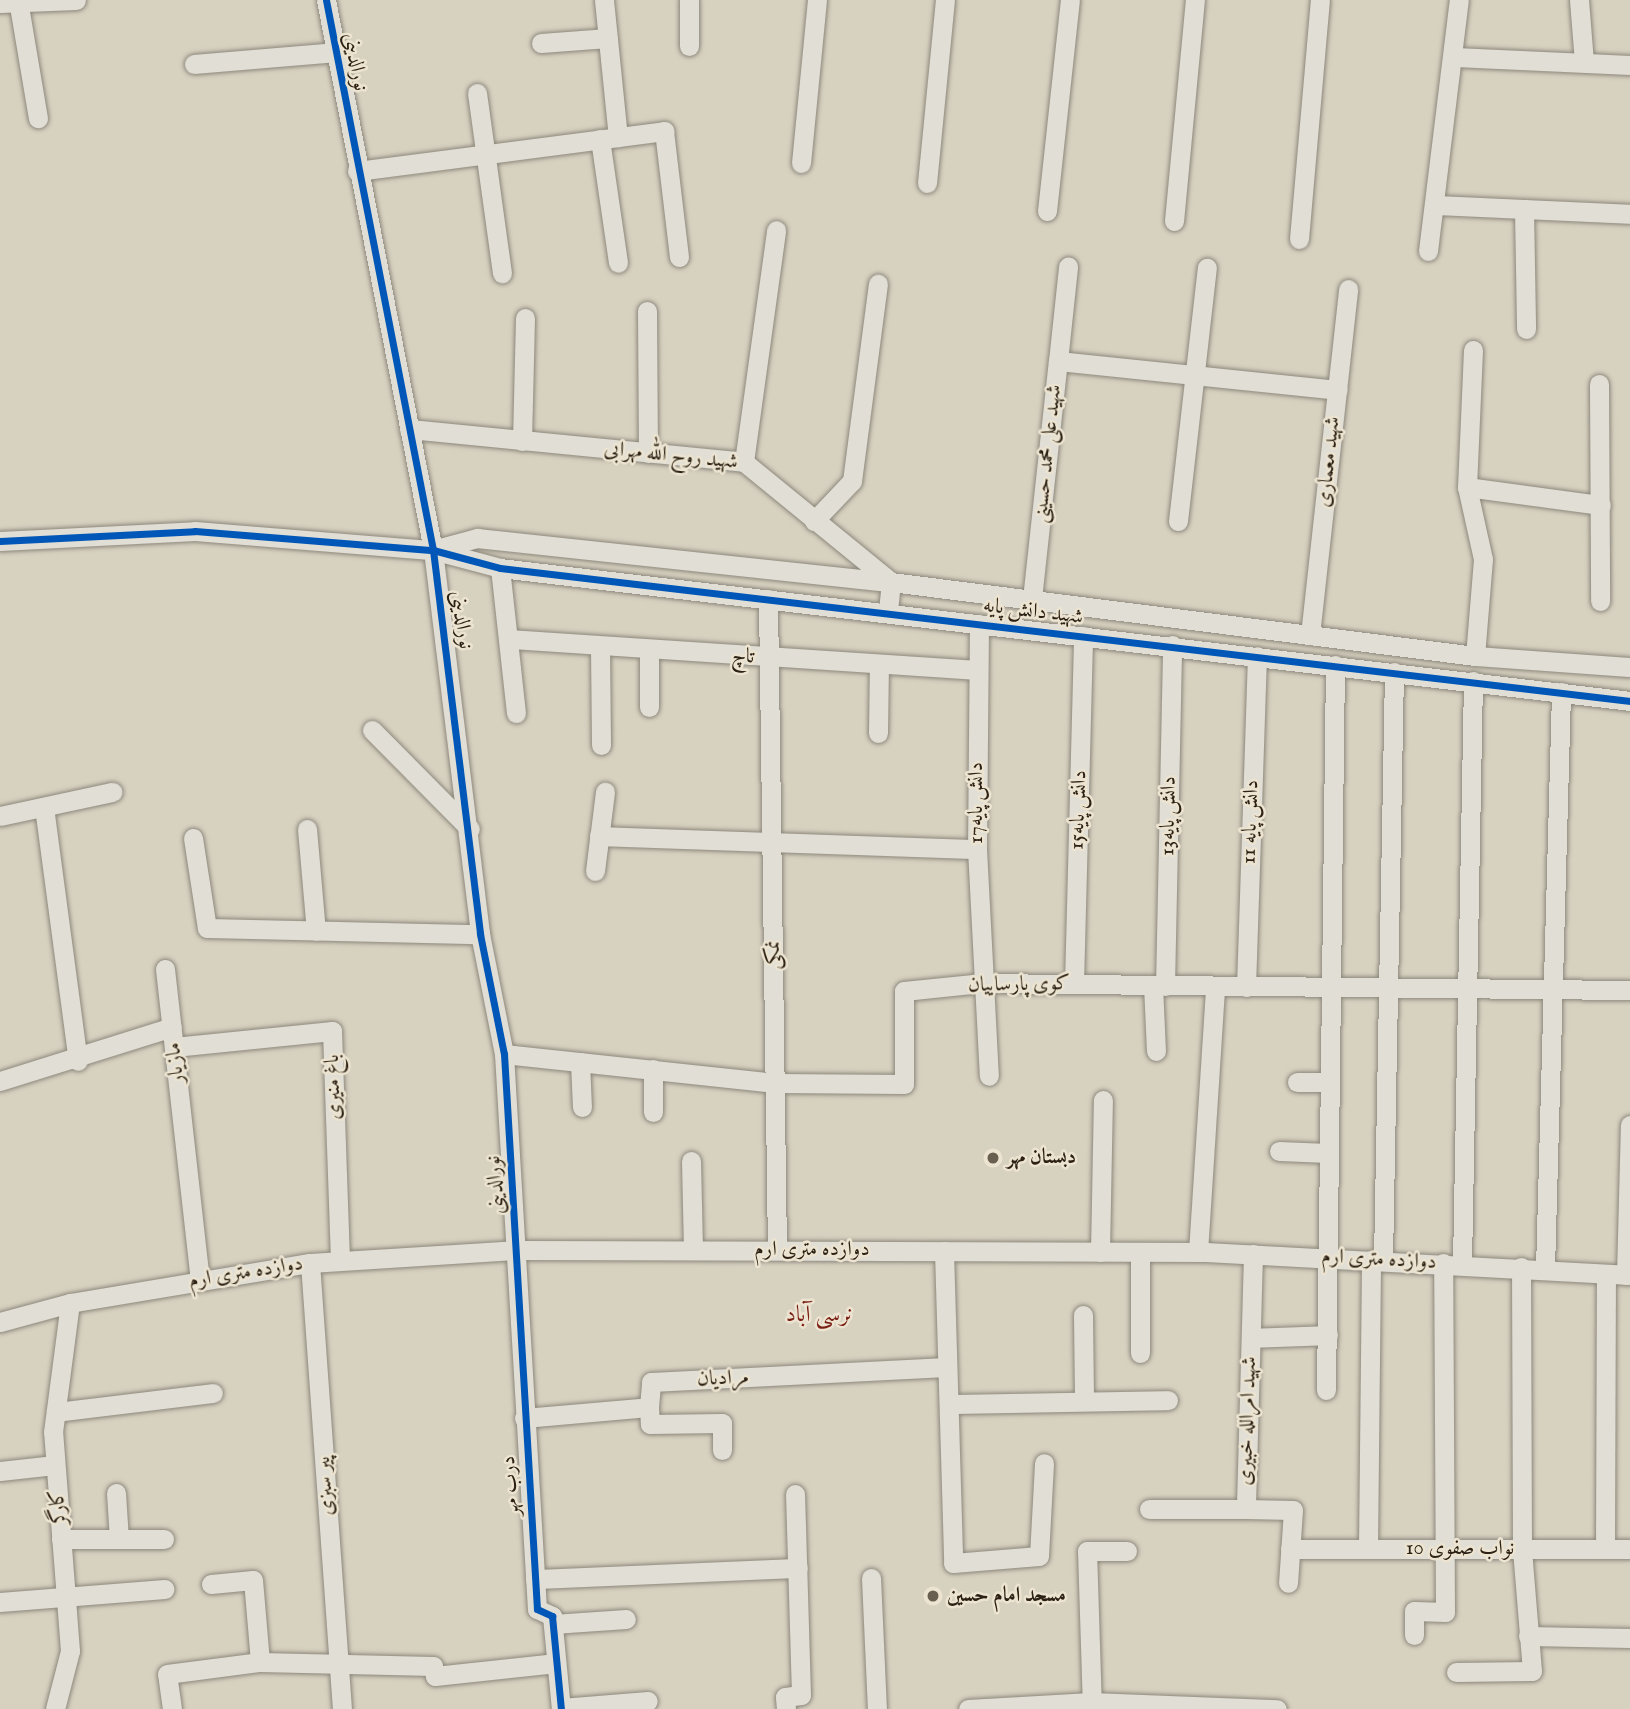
<!DOCTYPE html>
<html>
<head>
<meta charset="utf-8">
<style>
	body { margin:0 }
	#map { position:relative; width:1630px; height:1709px; overflow:hidden; background:#d7d1c0; font-family:"IM FELL English",Amiri,serif }
	div>[style] { position:absolute }
	.roads { filter:drop-shadow(0 0 2px #8d887c) drop-shadow(0 0 2px #8d887c) }
	.minor>* { height:19px; margin:-9.5px; padding:0 9.5px; transform-origin:9.5px; border-radius:9.5px; background:#e1ded5 }
	.cycleway>* { height:7px; margin:-3.5px; padding:0 3.5px; transform-origin:3.5px; border-radius:3.5px; background:#0057b8 }
	.dots>* { width:19px; height:19px; translate:-50% -50%; box-sizing:border-box; border:4px solid #ece4d0; border-radius:50% }
	span { translate:-50% -50%; white-space:nowrap; text-align:center; line-height:1.15; -webkit-text-stroke:5px #ece4d0; paint-order:stroke }
	.street-label { font-size:21px; color:#2c2114 }
	.poi-label { font-size:21px; color:#2c2114; font-weight:700 }
	.left { translate:0 -50%; text-align:left }
	.neighbourhood-label { font-size:23px; color:#7a1f14 }
</style>
</head>
<body>
<div id="map">
	<div class="roads">
		<div class="minor">
			<div style="left:18px;top:0;width:120px;rotate:80.4deg"></div>
			<div style="left:326px;top:0;width:560px;rotate:78.99deg"></div>
			<div style="left:433px;top:550px;width:387px;rotate:83deg"></div>
			<div style="left:480px;top:934px;width:122px;rotate:78.7deg"></div>
			<div style="left:504px;top:1054px;width:556px;rotate:86.6deg"></div>
			<div style="left:537px;top:1609px;width:17px;rotate:25deg"></div>
			<div style="left:552px;top:1616px;width:93px;rotate:84.5deg"></div>
			<div style="left:604px;top:0;width:138px;rotate:84.2deg"></div>
			<div style="left:689px;top:0;width:46px;rotate:90deg"></div>
			<div style="left:1579px;top:0;width:62px;rotate:85.4deg"></div>
			<div style="left:0;top:3px;width:76px;rotate:-2.3deg"></div>
			<div style="left:541px;top:43px;width:67px;rotate:-4.3deg"></div>
			<div style="left:1455px;top:57px;width:175px;rotate:2.6deg"></div>
			<div style="left:194px;top:64px;width:143px;rotate:-4.8deg"></div>
			<div style="left:477px;top:93px;width:182px;rotate:82.1deg"></div>
			<div style="left:600px;top:139px;width:125px;rotate:81.7deg"></div>
			<div style="left:801px;top:163px;width:164px;rotate:-84.4deg"></div>
			<div style="left:357px;top:171px;width:310px;rotate:-7.4deg"></div>
			<div style="left:664px;top:131px;width:127px;rotate:83.2deg"></div>
			<div style="left:927px;top:183px;width:184px;rotate:-84.4deg"></div>
			<div style="left:1435px;top:205px;width:195px;rotate:2.6deg"></div>
			<div style="left:1524px;top:209px;width:120px;rotate:89deg"></div>
			<div style="left:1047px;top:211px;width:212px;rotate:-83.8deg"></div>
			<div style="left:1174px;top:221px;width:222px;rotate:-84.6deg"></div>
			<div style="left:1299px;top:239px;width:240px;rotate:-85deg"></div>
			<div style="left:1428px;top:251px;width:253px;rotate:-83deg"></div>
			<div style="left:647px;top:311px;width:142px;rotate:89.6deg"></div>
			<div style="left:1473px;top:350px;width:137px;rotate:92.5deg"></div>
			<div style="left:1467px;top:487px;width:74px;rotate:77.5deg"></div>
			<div style="left:1483px;top:559px;width:97px;rotate:94.7deg"></div>
			<div style="left:1058px;top:361px;width:95px;rotate:-83.9deg"></div>
			<div style="left:1599px;top:384px;width:217px;rotate:89.7deg"></div>
			<div style="left:409px;top:429px;width:337px;rotate:5.6deg"></div>
			<div style="left:744px;top:462px;width:190px;rotate:39.2deg"></div>
			<div style="left:891px;top:582px;width:31px;rotate:96deg"></div>
			<div style="left:522px;top:441px;width:123px;rotate:-88.6deg"></div>
			<div style="left:744px;top:462px;width:234px;rotate:-82.1deg"></div>
			<div style="left:1467px;top:487px;width:135px;rotate:7.7deg"></div>
			<div style="left:814px;top:521px;width:55px;rotate:-46.5deg"></div>
			<div style="left:852px;top:481px;width:199px;rotate:-82.5deg"></div>
			<div style="left:1178px;top:521px;width:255px;rotate:-83.5deg"></div>
			<div style="left:0;top:541px;width:195px;rotate:-2.9deg"></div>
			<div style="left:195px;top:531px;width:239px;rotate:4.6deg"></div>
			<div style="left:433px;top:550px;width:69px;rotate:15deg"></div>
			<div style="left:500px;top:568px;width:1138px;rotate:6.71deg"></div>
			<div style="left:433px;top:550px;width:46px;rotate:-15.3deg"></div>
			<div style="left:477px;top:538px;width:416px;rotate:6.1deg"></div>
			<div style="left:891px;top:582px;width:589px;rotate:7.22deg"></div>
			<div style="left:1475px;top:656px;width:155px;rotate:4.1deg"></div>
			<div style="left:500px;top:568px;width:146px;rotate:83.7deg"></div>
			<div style="left:768px;top:599px;width:651px;rotate:89.21deg"></div>
			<div style="left:1032px;top:599px;width:239px;rotate:-83.8deg"></div>
			<div style="left:1058px;top:361px;width:281px;rotate:5.9deg"></div>
			<div style="left:979px;top:624px;width:225px;rotate:90.5deg"></div>
			<div style="left:977px;top:849px;width:227px;rotate:87deg"></div>
			<div style="left:1310px;top:635px;width:348px;rotate:-83.7deg"></div>
			<div style="left:510px;top:639px;width:467px;rotate:3.8deg"></div>
			<div style="left:600px;top:648px;width:97px;rotate:89.4deg"></div>
			<div style="left:649px;top:651px;width:56px;rotate:90deg"></div>
			<div style="left:372px;top:730px;width:139px;rotate:45.3deg"></div>
			<div style="left:878px;top:733px;width:68px;rotate:-89.2deg"></div>
			<div style="left:44px;top:807px;width:256px;rotate:82.4deg"></div>
			<div style="left:0;top:816px;width:115px;rotate:-12.1deg"></div>
			<div style="left:307px;top:829px;width:102px;rotate:85deg"></div>
			<div style="left:599px;top:836px;width:378px;rotate:2deg"></div>
			<div style="left:193px;top:838px;width:91px;rotate:81.2deg"></div>
			<div style="left:207px;top:928px;width:273px;rotate:1.3deg"></div>
			<div style="left:595px;top:871px;width:80px;rotate:-82.8deg"></div>
			<div style="left:165px;top:969px;width:313px;rotate:83.6deg"></div>
			<div style="left:1074px;top:984px;width:348px;rotate:-88.5deg"></div>
			<div style="left:1153px;top:985px;width:66px;rotate:87.4deg"></div>
			<div style="left:1165px;top:986px;width:341px;rotate:-88.8deg"></div>
			<div style="left:1246px;top:987px;width:331px;rotate:-88.1deg"></div>
			<div style="left:174px;top:1047px;width:159px;rotate:-5.8deg"></div>
			<div style="left:332px;top:1031px;width:228px;rotate:88deg"></div>
			<div style="left:504px;top:1054px;width:273px;rotate:6.1deg"></div>
			<div style="left:775px;top:1083px;width:129px;rotate:0.4deg"></div>
			<div style="left:904px;top:1084px;width:93px;rotate:-90deg"></div>
			<div style="left:904px;top:991px;width:77px;rotate:-5.9deg"></div>
			<div style="left:981px;top:983px;width:649px;rotate:0.62deg"></div>
			<div style="left:580px;top:1062px;width:45px;rotate:87.5deg"></div>
			<div style="left:653px;top:1069px;width:43px;rotate:90deg"></div>
			<div style="left:0;top:1081px;width:180px;rotate:-17.4deg"></div>
			<div style="left:1297px;top:1082px;width:33px"></div>
			<div style="left:1279px;top:1151px;width:49px;rotate:2.3deg"></div>
			<div style="left:691px;top:1161px;width:89px;rotate:88.7deg"></div>
			<div style="left:944px;top:1251px;width:312px;rotate:88.3deg"></div>
			<div style="left:953px;top:1563px;width:86px;rotate:-4.7deg"></div>
			<div style="left:1039px;top:1556px;width:93px;rotate:-86.9deg"></div>
			<div style="left:1100px;top:1252px;width:152px;rotate:-88.9deg"></div>
			<div style="left:1198px;top:1252px;width:266px;rotate:-86.3deg"></div>
			<div style="left:1253px;top:1254px;width:255px;rotate:91.6deg"></div>
			<div style="left:1246px;top:1509px;width:47px;rotate:1.2deg"></div>
			<div style="left:1293px;top:1510px;width:73px;rotate:93.9deg"></div>
			<div style="left:1383px;top:1260px;width:588px;rotate:-88.93deg"></div>
			<div style="left:310px;top:1263px;width:447px;rotate:85.9deg"></div>
			<div style="left:1462px;top:1264px;width:583px;rotate:-88.92deg"></div>
			<div style="left:1545px;top:1269px;width:577px;rotate:-88.41deg"></div>
			<div style="left:1626px;top:1275px;width:150px;rotate:-88.5deg"></div>
			<div style="left:1083px;top:1315px;width:86px;rotate:89.3deg"></div>
			<div style="left:0;top:1322px;width:73px;rotate:-15.2deg"></div>
			<div style="left:70px;top:1303px;width:243px;rotate:-9.5deg"></div>
			<div style="left:310px;top:1263px;width:209px;rotate:-3.6deg"></div>
			<div style="left:519px;top:1250px;width:687px;rotate:0.17deg"></div>
			<div style="left:1206px;top:1252px;width:425px;rotate:3.1deg"></div>
			<div style="left:1251px;top:1338px;width:77px;rotate:-2.2deg"></div>
			<div style="left:1140px;top:1353px;width:101px;rotate:-90deg"></div>
			<div style="left:1326px;top:1390px;width:725px;rotate:-89.29deg"></div>
			<div style="left:949px;top:1404px;width:219px;rotate:-1deg"></div>
			<div style="left:649px;top:1407px;width:17px;rotate:87deg"></div>
			<div style="left:650px;top:1424px;width:72px;rotate:-0.8deg"></div>
			<div style="left:722px;top:1423px;width:27px;rotate:90deg"></div>
			<div style="left:56px;top:1412px;width:158px;rotate:-6.9deg"></div>
			<div style="left:524px;top:1418px;width:125px;rotate:-5deg"></div>
			<div style="left:649px;top:1407px;width:25px;rotate:-85deg"></div>
			<div style="left:651px;top:1382px;width:296px;rotate:-2.9deg"></div>
			<div style="left:0;top:1471px;width:55px;rotate:-6.2deg"></div>
			<div style="left:116px;top:1493px;width:46px;rotate:86.3deg"></div>
			<div style="left:1149px;top:1509px;width:97px"></div>
			<div style="left:61px;top:1539px;width:103px"></div>
			<div style="left:1290px;top:1549px;width:340px"></div>
			<div style="left:1368px;top:1549px;width:289px;rotate:-89.4deg"></div>
			<div style="left:1605px;top:1549px;width:275px;rotate:-89.8deg"></div>
			<div style="left:871px;top:1578px;width:131px;rotate:87.4deg"></div>
			<div style="left:535px;top:1579px;width:263px;rotate:-2.4deg"></div>
			<div style="left:211px;top:1584px;width:42px;rotate:-5.4deg"></div>
			<div style="left:253px;top:1580px;width:82px;rotate:85.1deg"></div>
			<div style="left:0;top:1602px;width:165px;rotate:-4.5deg"></div>
			<div style="left:553px;top:1624px;width:73px;rotate:-3.9deg"></div>
			<div style="left:1414px;top:1635px;width:24px;rotate:-90deg"></div>
			<div style="left:1414px;top:1611px;width:31px;rotate:2deg"></div>
			<div style="left:1445px;top:1612px;width:349px;rotate:-90.3deg"></div>
			<div style="left:1528px;top:1636px;width:102px;rotate:1.1deg"></div>
			<div style="left:1456px;top:1672px;width:76px;rotate:-0.8deg"></div>
			<div style="left:1532px;top:1671px;width:122px;rotate:-94.7deg"></div>
			<div style="left:1522px;top:1549px;width:282px;rotate:-90.2deg"></div>
			<div style="left:561px;top:1708px;width:87px;rotate:-4.6deg"></div>
			<div style="left:55px;top:1709px;width:60px;rotate:-75.5deg"></div>
			<div style="left:70px;top:1651px;width:220px;rotate:-94.4deg"></div>
			<div style="left:53px;top:1432px;width:130px;rotate:-82.5deg"></div>
			<div style="left:172px;top:1709px;width:35px;rotate:-98deg"></div>
			<div style="left:167px;top:1674px;width:94px;rotate:-7.4deg"></div>
			<div style="left:260px;top:1662px;width:173px;rotate:1.3deg"></div>
			<div style="left:433px;top:1666px;width:10px;rotate:79deg"></div>
			<div style="left:435px;top:1676px;width:122px;rotate:-6.1deg"></div>
			<div style="left:786px;top:1709px;width:12px;rotate:-95deg"></div>
			<div style="left:785px;top:1697px;width:16px;rotate:-7deg"></div>
			<div style="left:801px;top:1695px;width:201px;rotate:-91.7deg"></div>
			<div style="left:968px;top:1709px;width:123px;rotate:-3.3deg"></div>
			<div style="left:1091px;top:1702px;width:186px;rotate:2.2deg"></div>
			<div style="left:1092px;top:1709px;width:158px;rotate:-91.8deg"></div>
			<div style="left:1087px;top:1551px;width:40px"></div>
		</div>
	</div>
	<div class="cycleway">
		<div style="left:326px;top:0;width:560px;rotate:78.99deg"></div>
		<div style="left:433px;top:550px;width:387px;rotate:83deg"></div>
		<div style="left:480px;top:934px;width:122px;rotate:78.7deg"></div>
		<div style="left:504px;top:1054px;width:556px;rotate:86.6deg"></div>
		<div style="left:537px;top:1609px;width:17px;rotate:25deg"></div>
		<div style="left:552px;top:1616px;width:93px;rotate:84.5deg"></div>
		<div style="left:0;top:541px;width:195px;rotate:-2.9deg"></div>
		<div style="left:195px;top:531px;width:239px;rotate:4.6deg"></div>
		<div style="left:433px;top:550px;width:69px;rotate:15deg"></div>
		<div style="left:500px;top:568px;width:1138px;rotate:6.71deg"></div>
	</div>
	<div class="dots">
		<div style="left:993px;top:1158px;background:#685f50"></div>
		<div style="left:933px;top:1596px;background:#685f50"></div>
	</div>
	<div class="street-label">
		<span style="left:355px;top:62px;rotate:80deg">نورالدینی</span>
		<span style="left:1048px;top:454px;rotate:-84deg">شهید علی محمد حسینی</span>
		<span style="left:671px;top:456px;rotate:6deg">شهید روح الله مهرابی</span>
		<span style="left:1329px;top:462px;rotate:-84deg">شهید معماری</span>
		<span style="left:1033px;top:612px;rotate:7deg">شهید دانش پایه</span>
		<span style="left:461px;top:620px;rotate:82deg">نورالدینی</span>
		<span style="left:743px;top:657px;rotate:4deg">تاچ</span>
		<span style="left:977px;top:803px;rotate:-90deg">دانش پایه17</span>
		<span style="left:1079px;top:810px;rotate:-88deg">دانش پایه15</span>
		<span style="left:1169px;top:816px;rotate:-89deg">دانش پایه13</span>
		<span style="left:1251px;top:822px;rotate:-88deg">دانش پایه 11</span>
		<span style="left:774px;top:955px;rotate:-91deg">نمکی</span>
		<span style="left:1019px;top:985px;rotate:-1deg">کوی پارساییان</span>
		<span style="left:176px;top:1063px;rotate:-96deg">مازیار</span>
		<span style="left:334px;top:1087px;rotate:-92deg">باغ منیری</span>
		<span style="left:496px;top:1185px;rotate:-94deg">نورالدینی</span>
		<span style="left:812px;top:1250px">دوازده متری ارم</span>
		<span style="left:1379px;top:1260px;rotate:3deg">دوازده متری ارم</span>
		<span style="left:246px;top:1273px;rotate:-9deg">دوازده متری ارم</span>
		<span style="left:723px;top:1379px;rotate:-2deg">مرادیان</span>
		<span style="left:1248px;top:1421px;rotate:-88deg">شهید امرالله خبیری</span>
		<span style="left:326px;top:1486px;rotate:-94deg">پیر سبزی</span>
		<span style="left:511px;top:1486px;rotate:-94deg">درب مهر</span>
		<span style="left:59px;top:1507px;rotate:-95deg">کارگر</span>
		<span style="left:1460px;top:1549px">نواب صفوی 10</span>
	</div>
	<div class="poi-label">
		<span class="left" style="left:1007px;top:1158px">دبستان مهر</span>
		<span class="left" style="left:947px;top:1596px">مسجد امام حسین</span>
	</div>
	<div class="neighbourhood-label">
		<span style="left:819px;top:1315px">نرسی آباد</span>
	</div>
</div>
</body>
</html>
